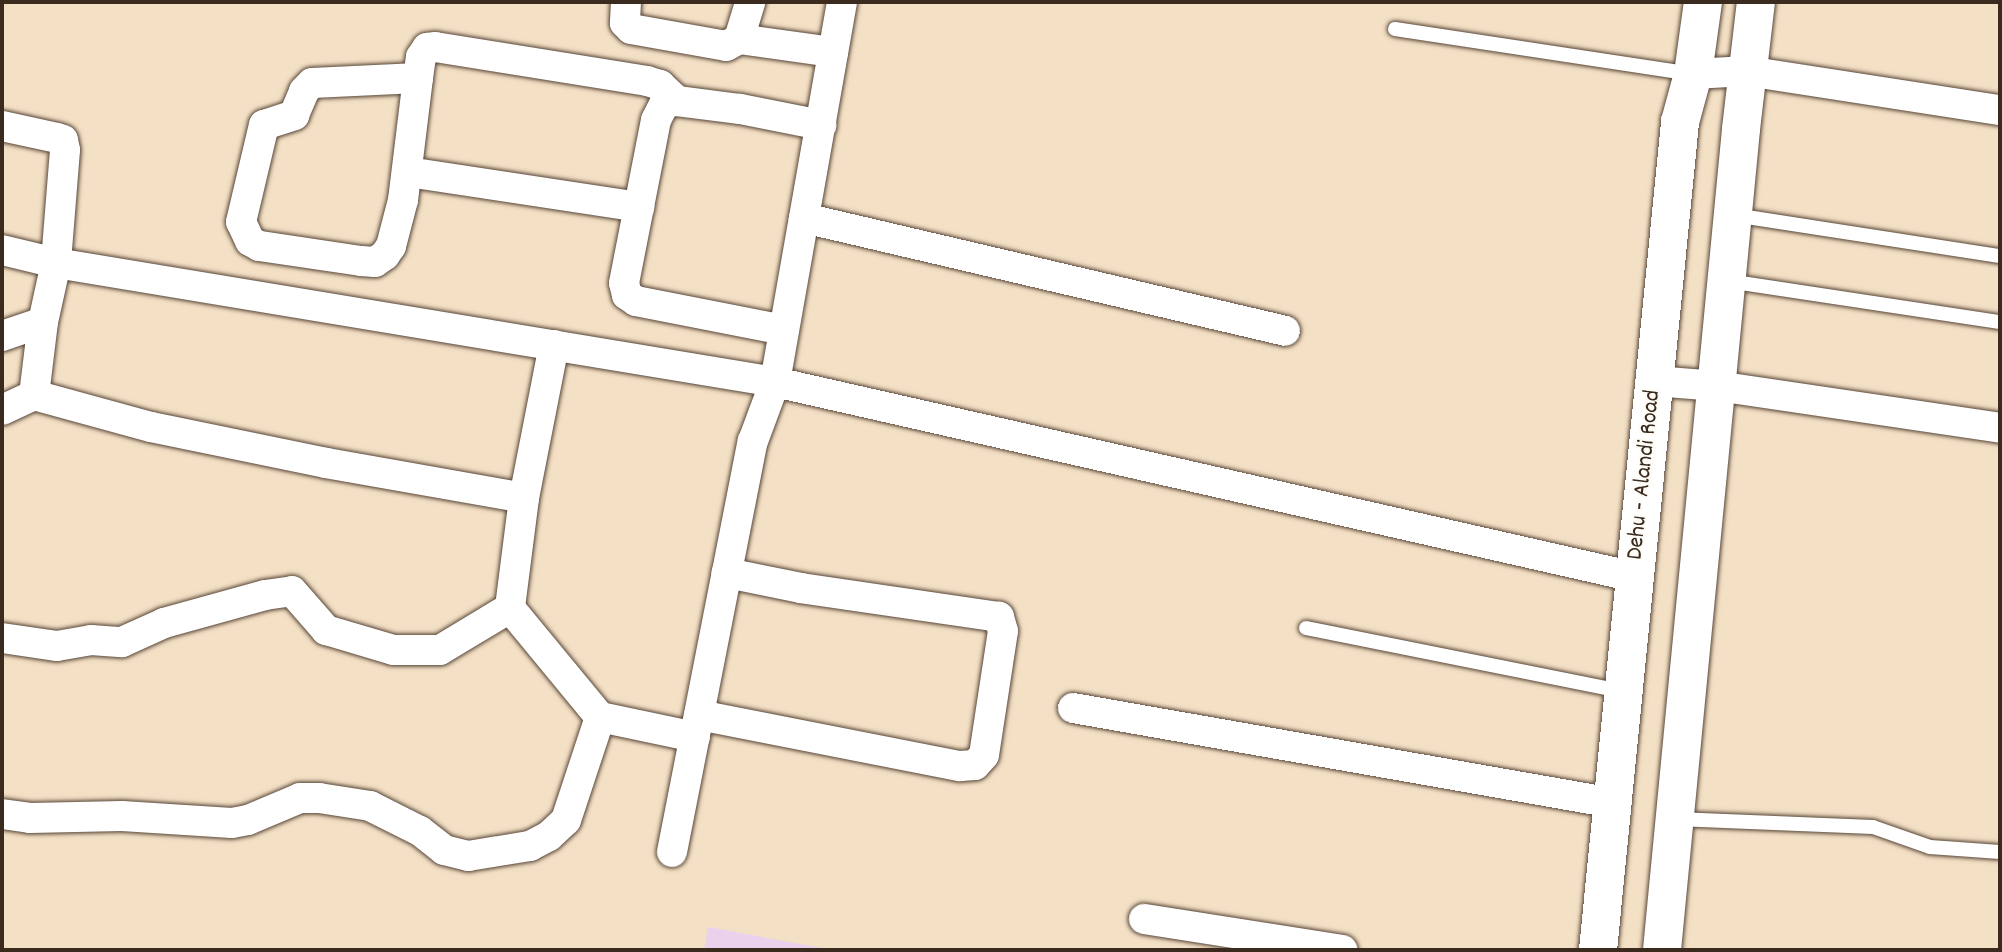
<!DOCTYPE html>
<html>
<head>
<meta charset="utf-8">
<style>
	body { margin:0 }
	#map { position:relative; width:2002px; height:952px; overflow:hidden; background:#f4e0c5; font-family:Dekko,sans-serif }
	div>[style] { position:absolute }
	.built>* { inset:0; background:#ebd1ec }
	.roads { filter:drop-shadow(0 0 2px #574537) drop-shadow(0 0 2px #574537) }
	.lane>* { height:14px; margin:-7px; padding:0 7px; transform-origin:7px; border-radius:7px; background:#fff }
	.street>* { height:30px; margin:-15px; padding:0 15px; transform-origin:15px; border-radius:15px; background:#fff }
	.primary>* { height:38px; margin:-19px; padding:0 19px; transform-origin:19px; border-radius:19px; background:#fff }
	span { translate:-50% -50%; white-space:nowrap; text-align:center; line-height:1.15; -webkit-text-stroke:5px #fdfcf7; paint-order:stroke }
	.street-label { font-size:24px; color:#3b2a1e }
	.frame { position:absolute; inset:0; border:4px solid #3b2a1e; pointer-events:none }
</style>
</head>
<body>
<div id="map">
	<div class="built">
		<div style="clip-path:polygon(708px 927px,833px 950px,704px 950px)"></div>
	</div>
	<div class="roads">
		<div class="lane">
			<div style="left:1395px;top:29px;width:299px;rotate:8.6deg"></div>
			<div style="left:1734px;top:215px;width:269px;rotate:8.8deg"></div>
			<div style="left:1728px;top:281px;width:275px;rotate:8.6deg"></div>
			<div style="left:1306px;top:628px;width:321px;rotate:11.3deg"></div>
			<div style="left:1676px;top:819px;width:197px;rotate:2.3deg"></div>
			<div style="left:1873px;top:827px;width:60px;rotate:19.3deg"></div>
			<div style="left:1930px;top:847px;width:70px;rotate:4.1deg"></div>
		</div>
		<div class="street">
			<div style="left:626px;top:2px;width:21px;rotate:93deg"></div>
			<div style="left:625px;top:23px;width:8px;rotate:45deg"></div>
			<div style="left:631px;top:29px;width:97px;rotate:10.1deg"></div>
			<div style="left:726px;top:46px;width:15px;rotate:-28deg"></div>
			<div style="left:739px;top:39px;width:39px;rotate:-73deg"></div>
			<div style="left:739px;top:39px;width:95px;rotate:7.9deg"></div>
			<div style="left:1693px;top:74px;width:54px;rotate:-3.2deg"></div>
			<div style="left:1747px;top:71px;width:256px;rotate:8.8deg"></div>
			<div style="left:418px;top:78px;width:123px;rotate:97deg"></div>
			<div style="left:403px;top:200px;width:48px;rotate:104.6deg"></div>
			<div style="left:391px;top:246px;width:11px;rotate:124deg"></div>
			<div style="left:385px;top:255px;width:12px;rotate:145deg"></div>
			<div style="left:375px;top:262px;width:14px;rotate:-176deg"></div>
			<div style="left:361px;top:261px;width:103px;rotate:-171.6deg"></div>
			<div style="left:259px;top:246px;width:10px;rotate:-151deg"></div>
			<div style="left:250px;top:241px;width:21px;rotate:-115deg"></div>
			<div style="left:241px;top:222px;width:100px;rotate:-76.7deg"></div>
			<div style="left:264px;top:125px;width:32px;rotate:-18deg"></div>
			<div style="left:294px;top:115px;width:26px;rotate:-67deg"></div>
			<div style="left:304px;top:91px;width:11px;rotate:-45deg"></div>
			<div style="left:312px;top:83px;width:106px;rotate:-2.7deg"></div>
			<div style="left:418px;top:78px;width:21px;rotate:-82deg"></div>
			<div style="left:421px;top:57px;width:11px;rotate:-56deg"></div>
			<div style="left:427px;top:48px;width:8px;rotate:-7deg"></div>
			<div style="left:435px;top:47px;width:215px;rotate:9.1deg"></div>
			<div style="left:647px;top:81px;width:14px;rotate:17deg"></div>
			<div style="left:660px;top:85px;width:23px;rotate:43deg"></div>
			<div style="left:2px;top:126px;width:56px;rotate:12.3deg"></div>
			<div style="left:57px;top:138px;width:6px;rotate:18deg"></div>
			<div style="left:63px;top:140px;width:10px;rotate:79deg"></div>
			<div style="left:65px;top:150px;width:113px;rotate:94.6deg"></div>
			<div style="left:56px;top:263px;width:60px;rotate:102.4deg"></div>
			<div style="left:43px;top:322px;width:74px;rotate:97deg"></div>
			<div style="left:34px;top:395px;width:121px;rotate:15.3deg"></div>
			<div style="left:151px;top:427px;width:179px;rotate:11.6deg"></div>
			<div style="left:326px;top:463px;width:201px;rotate:10deg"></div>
			<div style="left:408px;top:172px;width:234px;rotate:8.6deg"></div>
			<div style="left:804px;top:218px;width:494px;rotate:13.2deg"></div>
			<div style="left:2px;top:250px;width:56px;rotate:13.5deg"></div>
			<div style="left:56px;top:263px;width:729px;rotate:9.4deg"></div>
			<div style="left:775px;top:382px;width:882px;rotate:12.78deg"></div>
			<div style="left:784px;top:330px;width:151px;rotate:-168.9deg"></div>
			<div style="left:636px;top:301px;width:11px;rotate:-146deg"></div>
			<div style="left:627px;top:295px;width:12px;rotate:-104deg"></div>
			<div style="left:624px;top:283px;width:166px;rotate:-78.9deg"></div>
			<div style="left:656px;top:120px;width:20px;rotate:-63deg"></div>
			<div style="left:665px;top:102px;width:12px;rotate:-5deg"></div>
			<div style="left:677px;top:101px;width:64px;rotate:7.2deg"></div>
			<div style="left:740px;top:109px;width:83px;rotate:11.2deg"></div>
			<div style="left:2px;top:336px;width:43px;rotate:-18.9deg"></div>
			<div style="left:554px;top:345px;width:156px;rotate:101.1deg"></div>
			<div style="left:524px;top:498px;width:111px;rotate:97.3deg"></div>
			<div style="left:510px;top:608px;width:141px;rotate:50.5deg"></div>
			<div style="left:600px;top:717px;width:97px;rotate:11.9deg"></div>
			<div style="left:1655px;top:381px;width:62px;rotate:4.6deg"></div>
			<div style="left:1717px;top:386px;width:286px;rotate:8.4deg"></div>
			<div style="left:2px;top:410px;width:35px;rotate:-25deg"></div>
			<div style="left:2px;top:638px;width:56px;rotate:8.3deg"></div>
			<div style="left:57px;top:646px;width:35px;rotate:-10deg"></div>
			<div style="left:91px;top:640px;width:31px;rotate:4deg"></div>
			<div style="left:122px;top:642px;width:46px;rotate:-24.3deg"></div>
			<div style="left:164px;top:623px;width:105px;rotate:-15.5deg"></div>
			<div style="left:265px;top:595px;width:27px;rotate:-8deg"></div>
			<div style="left:292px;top:591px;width:52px;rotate:48.9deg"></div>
			<div style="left:326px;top:630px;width:70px;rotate:16.6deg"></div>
			<div style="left:393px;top:650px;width:47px"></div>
			<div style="left:440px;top:650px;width:82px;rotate:-31deg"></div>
			<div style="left:1073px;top:708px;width:548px;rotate:9.98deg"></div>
			<div style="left:699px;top:715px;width:266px;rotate:11.1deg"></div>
			<div style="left:960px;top:766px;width:15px;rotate:-4deg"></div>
			<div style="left:975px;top:765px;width:13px;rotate:-48deg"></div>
			<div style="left:984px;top:755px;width:125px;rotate:-81.3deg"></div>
			<div style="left:1003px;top:631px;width:15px;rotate:-106deg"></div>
			<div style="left:999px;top:617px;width:200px;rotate:-171.7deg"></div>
			<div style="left:801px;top:588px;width:76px;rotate:-168.5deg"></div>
			<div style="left:2px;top:814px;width:28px;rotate:8deg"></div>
			<div style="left:30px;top:818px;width:92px;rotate:-1.2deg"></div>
			<div style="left:122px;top:816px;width:110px;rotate:3.6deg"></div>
			<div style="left:232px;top:823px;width:16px;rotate:-11deg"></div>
			<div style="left:248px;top:820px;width:56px;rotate:-22.9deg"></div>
			<div style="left:300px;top:798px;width:19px"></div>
			<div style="left:319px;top:798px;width:52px;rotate:8.9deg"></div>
			<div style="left:370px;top:806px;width:56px;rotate:26.6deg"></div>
			<div style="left:420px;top:831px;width:31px;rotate:38deg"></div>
			<div style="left:444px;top:850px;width:25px;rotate:14deg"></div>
			<div style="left:468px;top:856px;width:63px;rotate:-9.2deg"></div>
			<div style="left:530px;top:846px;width:21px;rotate:-28deg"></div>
			<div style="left:549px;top:836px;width:23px;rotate:-43deg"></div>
			<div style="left:566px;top:820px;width:108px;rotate:-71.7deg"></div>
			<div style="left:672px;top:852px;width:419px;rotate:-78.9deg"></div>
			<div style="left:753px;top:441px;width:63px;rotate:-69.6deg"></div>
			<div style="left:775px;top:382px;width:386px;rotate:-80deg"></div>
			<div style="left:1144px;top:919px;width:201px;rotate:8.9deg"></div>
		</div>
		<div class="primary">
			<div style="left:1598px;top:950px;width:832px;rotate:-84.34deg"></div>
			<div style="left:1680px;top:122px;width:50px;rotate:-74.8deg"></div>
			<div style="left:1693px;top:74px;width:73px;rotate:-82.1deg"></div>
			<div style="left:1662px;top:950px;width:825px;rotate:-84.5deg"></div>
			<div style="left:1741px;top:129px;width:128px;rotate:-83.3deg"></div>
		</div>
	</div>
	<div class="street-label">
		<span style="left:1645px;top:475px;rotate:-84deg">Dehu - Alandi Road</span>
	</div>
	<div class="frame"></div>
</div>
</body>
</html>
